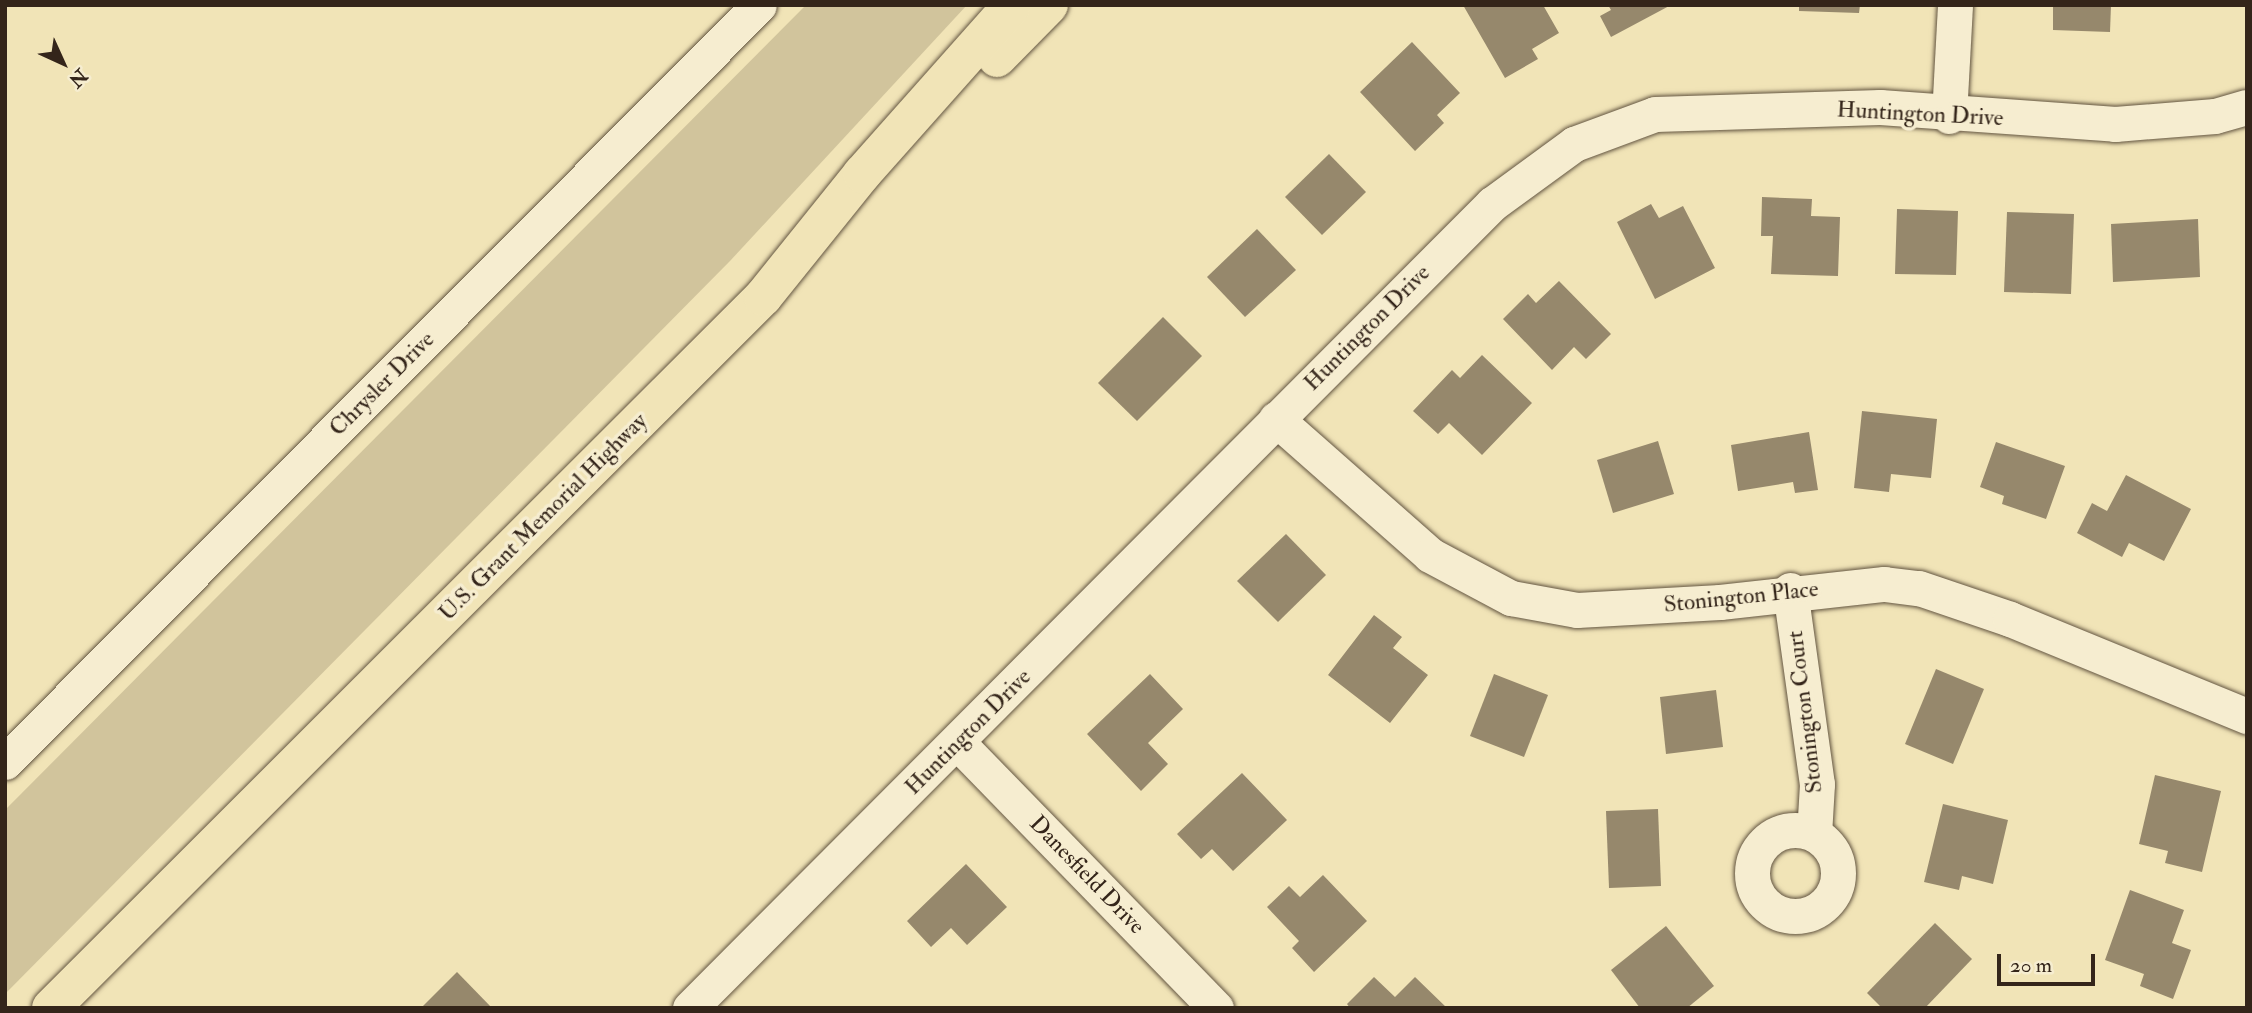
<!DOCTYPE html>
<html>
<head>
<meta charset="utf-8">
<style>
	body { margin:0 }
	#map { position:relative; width:2252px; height:1013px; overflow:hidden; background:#f1e4b7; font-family:"IM FELL Double Pica",serif }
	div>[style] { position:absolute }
	.green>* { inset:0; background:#d1c49c }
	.building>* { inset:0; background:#96886c }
	.roads { filter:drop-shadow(0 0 2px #635541) drop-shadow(0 0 2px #635541) }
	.street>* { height:35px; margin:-17.5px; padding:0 17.5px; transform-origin:17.5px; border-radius:17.5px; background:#f6edd0 }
	.street>.ring { margin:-17.5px; padding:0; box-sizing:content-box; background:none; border:35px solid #f6edd0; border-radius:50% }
	.primary>* { height:38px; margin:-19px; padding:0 19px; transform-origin:19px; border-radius:19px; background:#f1e4b7 }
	span { translate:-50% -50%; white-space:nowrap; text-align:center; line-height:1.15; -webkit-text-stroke:7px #f6edd0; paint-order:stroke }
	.street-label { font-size:23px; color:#34251a }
	.frame { position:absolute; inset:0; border:7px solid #34251a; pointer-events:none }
	.north { position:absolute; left:28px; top:28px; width:70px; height:70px; -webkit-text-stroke:5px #f6edd0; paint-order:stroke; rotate:135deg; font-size:19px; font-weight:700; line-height:28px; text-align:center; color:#34251a }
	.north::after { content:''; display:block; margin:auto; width:24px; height:32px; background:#34251a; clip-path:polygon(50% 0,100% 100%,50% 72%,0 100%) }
	.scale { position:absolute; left:1997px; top:954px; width:98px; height:32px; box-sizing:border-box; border:4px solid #34251a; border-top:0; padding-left:9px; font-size:21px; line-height:24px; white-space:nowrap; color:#34251a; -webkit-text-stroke:5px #f6edd0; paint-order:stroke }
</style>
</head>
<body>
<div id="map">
	<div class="green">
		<div style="clip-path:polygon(806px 5px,967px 5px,730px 261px,5px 994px,5px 810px)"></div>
	</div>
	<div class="building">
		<div style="clip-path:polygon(1463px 5px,1543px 5px,1559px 33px,1532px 49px,1538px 59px,1505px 78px)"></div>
		<div style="clip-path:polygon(1608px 5px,1671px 5px,1611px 37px,1600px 16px,1611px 10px)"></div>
		<div style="clip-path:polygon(1799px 5px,1860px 5px,1859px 13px,1799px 11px)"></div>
		<div style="clip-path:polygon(2053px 5px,2111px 5px,2110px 32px,2053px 30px)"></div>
		<div style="clip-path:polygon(1412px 42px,1460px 93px,1437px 115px,1444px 123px,1415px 151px,1360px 92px)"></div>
		<div style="clip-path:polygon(1329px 154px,1366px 192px,1322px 235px,1285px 197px)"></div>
		<div style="clip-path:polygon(1762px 197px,1812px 199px,1811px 216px,1840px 217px,1838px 276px,1771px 274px,1773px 236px,1761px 236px)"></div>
		<div style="clip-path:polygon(1651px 204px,1659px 218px,1683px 206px,1715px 268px,1655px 299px,1617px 222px)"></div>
		<div style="clip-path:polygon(1897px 209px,1958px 211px,1956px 275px,1895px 274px)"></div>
		<div style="clip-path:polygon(2007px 212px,2074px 214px,2071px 294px,2004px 292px)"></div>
		<div style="clip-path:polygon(2198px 219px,2200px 277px,2113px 282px,2111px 224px)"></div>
		<div style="clip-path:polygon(1257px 229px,1296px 270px,1245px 317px,1207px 277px)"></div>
		<div style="clip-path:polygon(1559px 281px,1611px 334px,1586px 359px,1574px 347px,1552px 370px,1503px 319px,1528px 294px,1536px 303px)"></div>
		<div style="clip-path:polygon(1163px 317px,1202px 356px,1137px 421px,1098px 383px)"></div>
		<div style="clip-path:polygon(1482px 355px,1532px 403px,1482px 455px,1449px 423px,1438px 434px,1413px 411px,1452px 370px,1460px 378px)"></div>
		<div style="clip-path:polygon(1862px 411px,1937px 419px,1931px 478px,1891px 474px,1889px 492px,1854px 488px)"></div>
		<div style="clip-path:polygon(1809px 432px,1818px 490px,1795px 493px,1793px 482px,1738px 491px,1731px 445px)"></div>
		<div style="clip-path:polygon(1658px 441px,1674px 494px,1613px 513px,1597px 460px)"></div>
		<div style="clip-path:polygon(1996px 442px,2065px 466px,2046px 519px,2002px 504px,2004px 496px,1980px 487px)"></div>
		<div style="clip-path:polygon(2126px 475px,2191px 509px,2164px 561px,2129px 543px,2122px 557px,2077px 533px,2092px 503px,2107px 511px)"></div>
		<div style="clip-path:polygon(1286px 534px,1326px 575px,1278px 622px,1237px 581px)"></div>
		<div style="clip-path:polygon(1374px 615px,1402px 637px,1393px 648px,1428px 675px,1390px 723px,1328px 675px)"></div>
		<div style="clip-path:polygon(1936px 669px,1984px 689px,1953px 764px,1905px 744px)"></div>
		<div style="clip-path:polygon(1150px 674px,1183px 709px,1148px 743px,1168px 764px,1141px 791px,1087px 734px)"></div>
		<div style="clip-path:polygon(1494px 674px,1548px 695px,1524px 757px,1470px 736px)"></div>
		<div style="clip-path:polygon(1716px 690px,1723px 747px,1666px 754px,1660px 697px)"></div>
		<div style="clip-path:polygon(1242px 773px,1287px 820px,1233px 871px,1212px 849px,1201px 859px,1177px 834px)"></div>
		<div style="clip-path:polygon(2155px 775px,2221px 791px,2202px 872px,2165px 863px,2168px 851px,2139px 844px)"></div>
		<div style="clip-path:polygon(1943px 804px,2008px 820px,1993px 884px,1962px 876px,1959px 890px,1924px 882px)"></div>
		<div style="clip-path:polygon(1658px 809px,1661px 886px,1609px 888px,1606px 811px)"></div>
		<div style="clip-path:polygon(966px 864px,1007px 907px,967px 945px,951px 928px,931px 947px,907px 921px)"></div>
		<div style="clip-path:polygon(1323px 875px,1367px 921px,1314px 972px,1292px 948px,1299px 941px,1267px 907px,1289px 886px,1300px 897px)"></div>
		<div style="clip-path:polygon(2130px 890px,2184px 910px,2172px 943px,2191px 950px,2173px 999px,2140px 986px,2144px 974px,2105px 960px)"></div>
		<div style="clip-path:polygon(1935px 923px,1972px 959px,1925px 1008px,1882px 1008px,1867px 993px)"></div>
		<div style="clip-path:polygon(1666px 926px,1714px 986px,1687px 1008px,1640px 1008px,1611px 970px)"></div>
		<div style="clip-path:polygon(457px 972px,492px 1008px,421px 1008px)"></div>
		<div style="clip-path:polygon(1374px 977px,1395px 997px,1415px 977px,1447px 1008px,1350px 1008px,1347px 1004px)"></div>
	</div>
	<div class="roads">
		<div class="street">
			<div style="left:1949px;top:116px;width:111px;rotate:-86.9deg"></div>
			<div style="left:1276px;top:419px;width:205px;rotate:41.4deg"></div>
			<div style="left:1430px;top:555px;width:92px;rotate:28deg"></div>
			<div style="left:1511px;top:598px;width:67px;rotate:10.3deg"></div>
			<div style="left:1577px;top:610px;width:143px;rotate:-3.2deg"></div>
			<div style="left:1720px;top:602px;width:165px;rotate:-6.3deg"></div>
			<div style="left:1884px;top:584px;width:35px;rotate:7deg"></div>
			<div style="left:1919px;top:588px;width:96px;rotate:18.8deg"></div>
			<div style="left:2010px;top:619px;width:256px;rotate:22.3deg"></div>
			<div style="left:1790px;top:590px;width:196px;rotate:82.1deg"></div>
			<div style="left:1817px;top:784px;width:50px;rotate:93.4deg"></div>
			<div style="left:958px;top:743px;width:370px;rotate:45.8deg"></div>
			<div style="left:5px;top:762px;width:1068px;rotate:-45.11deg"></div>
			<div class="ring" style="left:1752px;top:830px;width:51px;height:51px"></div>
			<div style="left:690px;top:1008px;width:1136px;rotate:-45.07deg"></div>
			<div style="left:1492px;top:204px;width:102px;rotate:-36.2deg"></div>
			<div style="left:1574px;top:144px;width:86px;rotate:-20.3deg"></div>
			<div style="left:1655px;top:114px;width:225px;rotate:-1.8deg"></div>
			<div style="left:1880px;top:107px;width:236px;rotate:4.1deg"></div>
			<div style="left:2115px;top:124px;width:100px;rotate:-4.6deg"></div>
			<div style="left:2215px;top:116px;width:33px;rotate:-16deg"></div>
		</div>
		<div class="primary">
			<div style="left:997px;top:58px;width:74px;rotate:-45.5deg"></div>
			<div style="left:51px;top:1008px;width:1006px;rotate:-44.96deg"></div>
			<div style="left:763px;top:297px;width:158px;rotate:-51.2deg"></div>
			<div style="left:862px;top:174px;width:226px;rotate:-48.4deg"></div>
		</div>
	</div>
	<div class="street-label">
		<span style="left:1920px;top:114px;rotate:3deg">Huntington Drive</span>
		<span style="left:1367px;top:328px;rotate:-45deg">Huntington Drive</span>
		<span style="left:382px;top:384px;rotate:-45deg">Chrysler Drive</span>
		<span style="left:543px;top:517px;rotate:-45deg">U.S. Grant Memorial Highway</span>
		<span style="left:1741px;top:597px;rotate:-6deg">Stonington Place</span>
		<span style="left:1805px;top:712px;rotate:-97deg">Stonington Court</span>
		<span style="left:968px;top:732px;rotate:-45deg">Huntington Drive</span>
		<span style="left:1087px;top:875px;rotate:46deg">Danesfield Drive</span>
	</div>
	<div class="frame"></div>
	<div class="north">N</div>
	<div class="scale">20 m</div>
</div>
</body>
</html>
